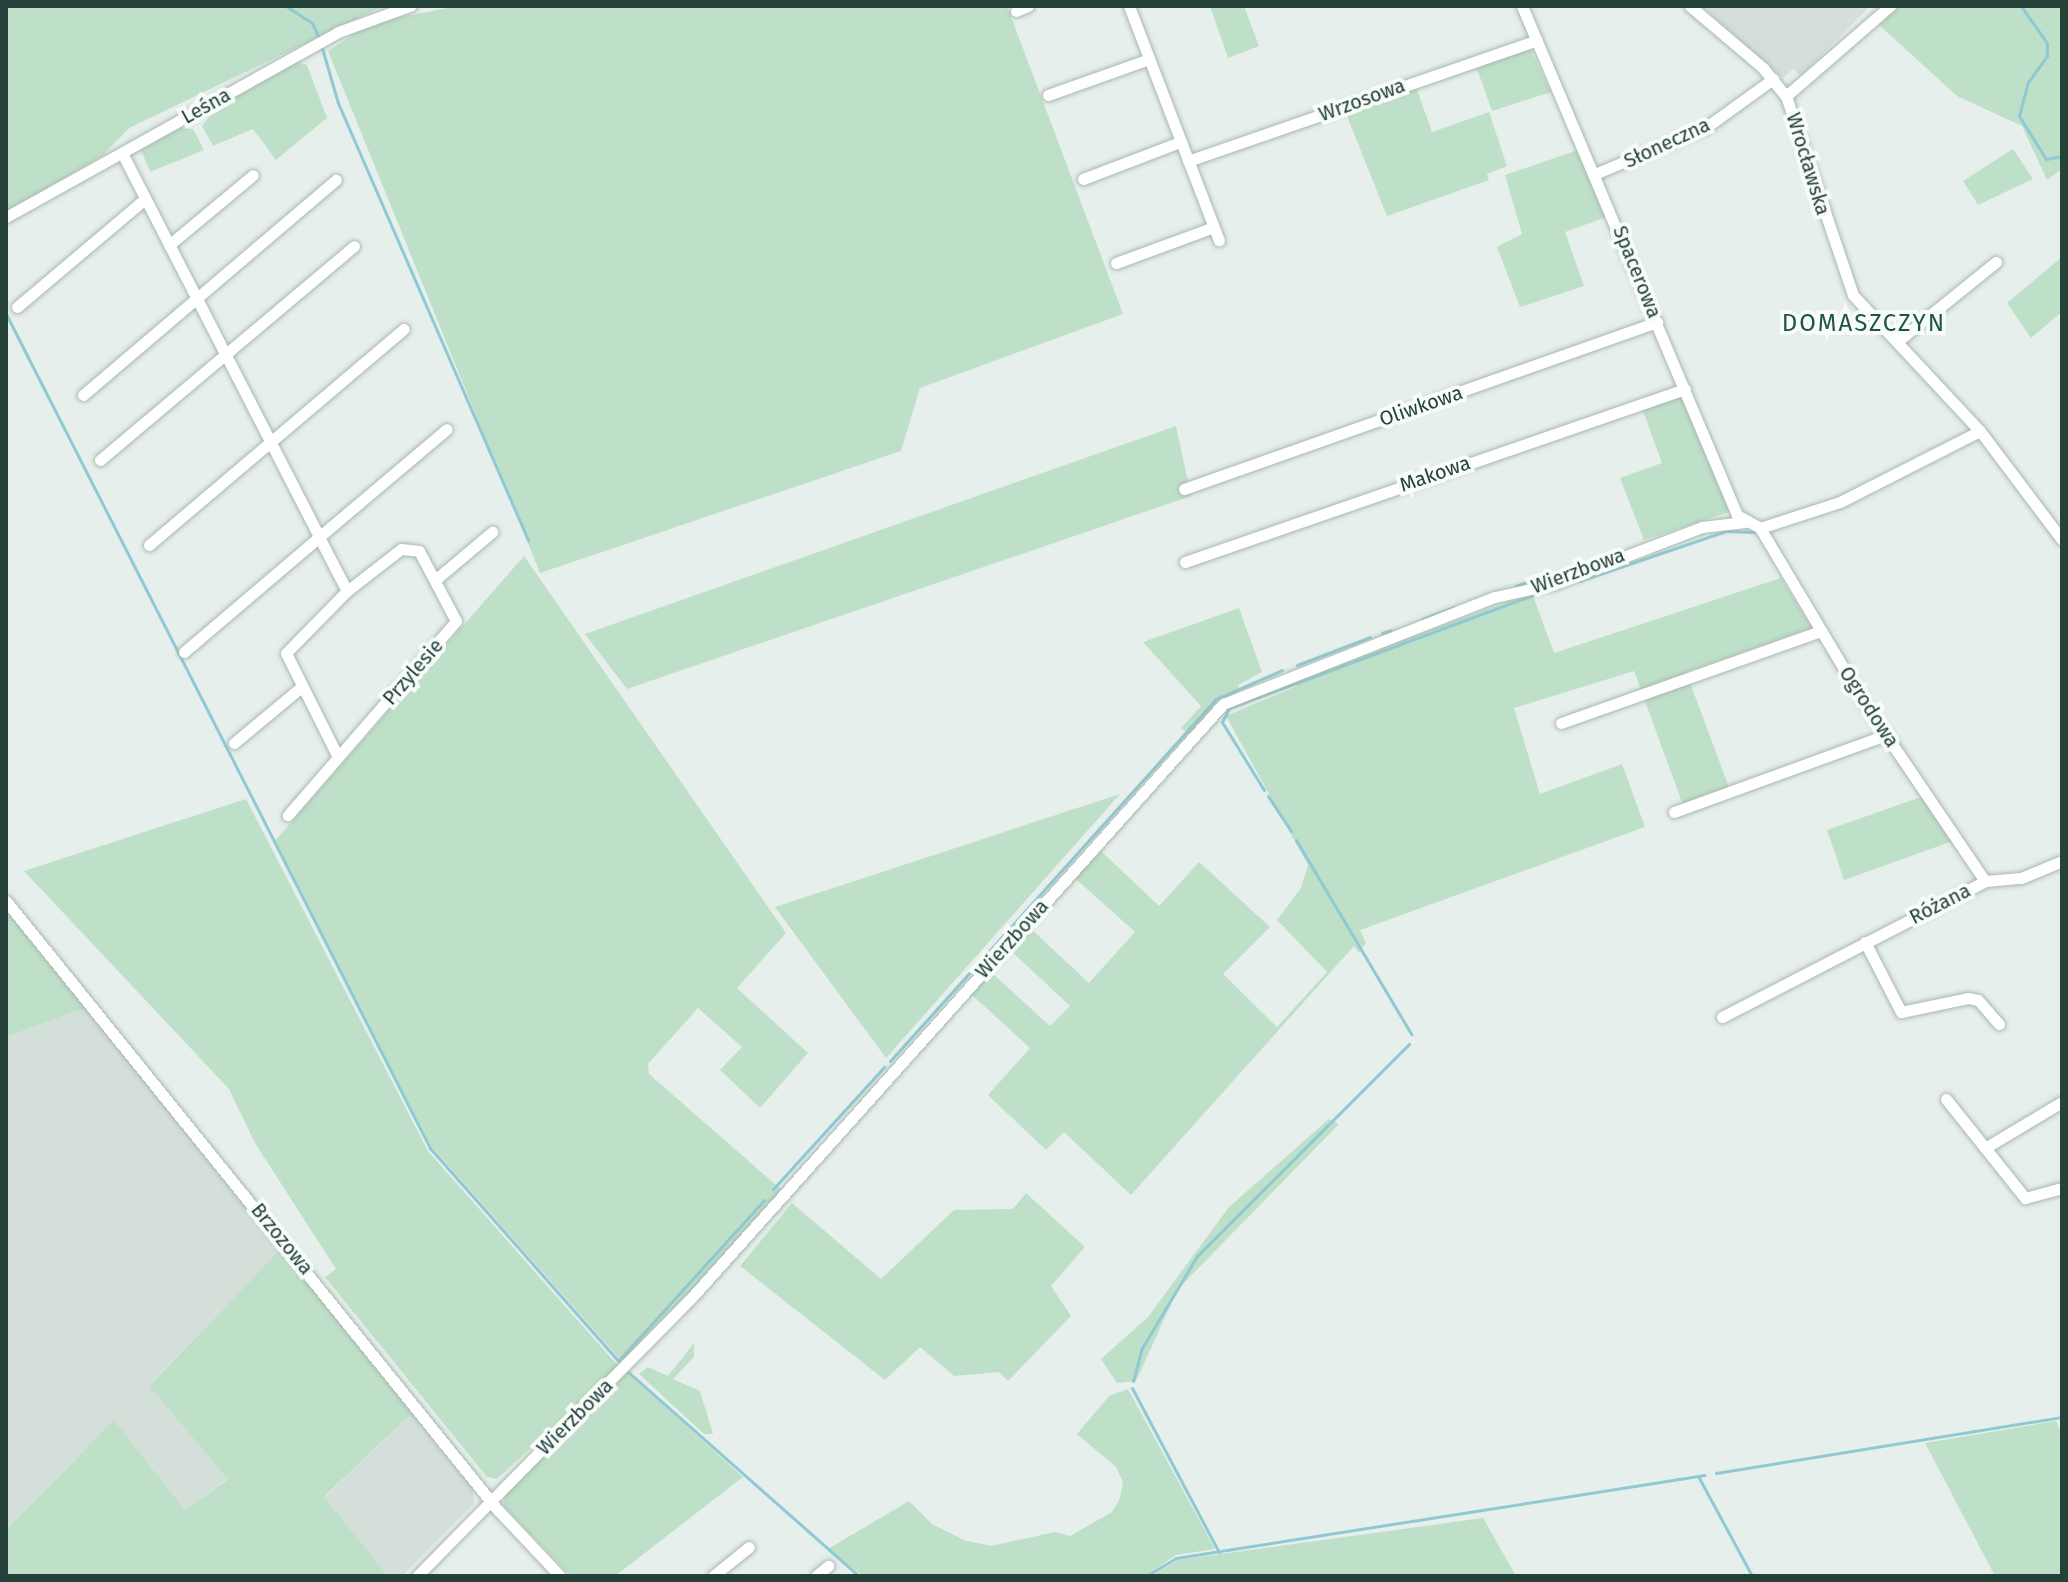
<!DOCTYPE html>
<html>
<head>
<meta charset="utf-8">
<style>
	body { margin:0 }
	#map { position:relative; width:2068px; height:1582px; overflow:hidden; background:#e6efeb; font-family:"Fira Sans",sans-serif }
	div>[style] { position:absolute }
	.built>* { inset:0; background:#d4dfda }
	.green>* { inset:0; background:#bfe0c8 }
	.stream>* { height:3px; margin:-1.5px; padding:0 1.5px; transform-origin:1.5px; border-radius:1.5px; background:#8ec9d4 }
	.roads { filter:drop-shadow(0 0 2px #a8b8b2) drop-shadow(0 0 2px #a8b8b2) }
	.minor>* { height:11px; margin:-5.5px; padding:0 5.5px; transform-origin:5.5px; border-radius:5.5px; background:#fff }
	span { translate:-50% -50%; white-space:nowrap; text-align:center; line-height:1.15; -webkit-text-stroke:8px #f7fbf9; paint-order:stroke }
	.street-label { font-size:20px; color:#24423a }
	.quarter-label { font-size:24px; color:#1f5548; letter-spacing:2px }
	.frame { position:absolute; inset:0; border:8px solid #24423a; pointer-events:none }
</style>
</head>
<body>
<div id="map">
	<div class="built">
		<div style="clip-path:polygon(1702px 6px,1870px 6px,1801px 76px,1793px 69px,1783px 78px)"></div>
		<div style="clip-path:polygon(85px 1008px,282px 1249px,149px 1385px,228px 1478px,185px 1510px,114px 1420px,6px 1530px,6px 1037px)"></div>
		<div style="clip-path:polygon(411px 1414px,473px 1489px,474px 1504px,402px 1576px,388px 1576px,324px 1498px)"></div>
	</div>
	<div class="green">
		<div style="clip-path:polygon(6px 6px,383px 6px,129px 128px,102px 156px,6px 212px)"></div>
		<div style="clip-path:polygon(458px 6px,1007px 6px,1123px 314px,920px 388px,901px 451px,540px 573px,328px 51px,371px 23px)"></div>
		<div style="clip-path:polygon(1210px 6px,1244px 6px,1259px 46px,1228px 58px)"></div>
		<div style="clip-path:polygon(1898px 6px,2062px 6px,2062px 169px,2047px 180px,2022px 126px,1957px 96px,1879px 25px)"></div>
		<div style="clip-path:polygon(1530px 49px,1551px 92px,1492px 111px,1476px 66px)"></div>
		<div style="clip-path:polygon(297px 62px,307px 65px,327px 118px,276px 160px,253px 129px,213px 146px,202px 126px,214px 110px)"></div>
		<div style="clip-path:polygon(1416px 87px,1432px 132px,1489px 112px,1507px 166px,1487px 174px,1489px 180px,1387px 216px,1345px 111px)"></div>
		<div style="clip-path:polygon(181px 128px,193px 129px,204px 150px,150px 172px,141px 150px)"></div>
		<div style="clip-path:polygon(1581px 149px,1609px 216px,1565px 232px,1584px 286px,1520px 307px,1497px 247px,1522px 234px,1505px 175px)"></div>
		<div style="clip-path:polygon(2013px 149px,2033px 179px,1978px 205px,1963px 181px)"></div>
		<div style="clip-path:polygon(2062px 257px,2062px 312px,2031px 338px,2007px 303px)"></div>
		<div style="clip-path:polygon(1684px 395px,1732px 511px,1644px 540px,1620px 478px,1662px 463px,1642px 408px)"></div>
		<div style="clip-path:polygon(1176px 426px,1191px 496px,627px 689px,585px 634px)"></div>
		<div style="clip-path:polygon(524px 556px,786px 933px,737px 988px,808px 1053px,760px 1108px,720px 1070px,742px 1047px,698px 1008px,648px 1064px,649px 1074px,783px 1191px,624px 1364px,431px 1146px,274px 842px)"></div>
		<div style="clip-path:polygon(1781px 578px,1812px 628px,1686px 672px,1730px 790px,1683px 805px,1634px 671px,1514px 708px,1540px 794px,1622px 764px,1645px 827px,1360px 930px,1366px 943px,1359px 953px,1354px 946px,1131px 1195px,1064px 1132px,1046px 1150px,988px 1095px,1030px 1048px,971px 994px,991px 972px,1050px 1026px,1070px 1006px,1010px 950px,1029px 927px,1089px 983px,1135px 932px,1075px 878px,1101px 851px,1159px 906px,1199px 862px,1270px 927px,1223px 974px,1277px 1027px,1327px 972px,1277px 920px,1301px 888px,1308px 865px,1226px 716px,1297px 686px,1294px 679px,1532px 593px,1554px 653px)"></div>
		<div style="clip-path:polygon(1239px 608px,1262px 672px,1238px 685px,1240px 691px,1215px 707px,1193px 736px,1181px 728px,1201px 706px,1143px 642px)"></div>
		<div style="clip-path:polygon(1120px 794px,886px 1058px,775px 907px)"></div>
		<div style="clip-path:polygon(1921px 797px,1953px 841px,1844px 880px,1827px 830px)"></div>
		<div style="clip-path:polygon(246px 799px,428px 1151px,619px 1367px,497px 1479px,487px 1477px,325px 1277px,336px 1269px,255px 1143px,229px 1089px,24px 871px)"></div>
		<div style="clip-path:polygon(6px 905px,475px 1487px,411px 1414px,324px 1497px,388px 1576px,6px 1576px,6px 1530px,114px 1420px,185px 1510px,228px 1479px,149px 1386px,281px 1249px,85px 1008px,6px 1037px)"></div>
		<div style="clip-path:polygon(1329px 1119px,1339px 1124px,1178px 1289px,1136px 1381px,1117px 1383px,1101px 1359px,1148px 1317px,1229px 1207px)"></div>
		<div style="clip-path:polygon(1026px 1193px,1085px 1247px,1051px 1286px,1071px 1316px,1008px 1381px,999px 1372px,954px 1376px,920px 1347px,885px 1380px,740px 1266px,792px 1203px,881px 1279px,954px 1210px,1013px 1209px)"></div>
		<div style="clip-path:polygon(694px 1343px,694px 1357px,673px 1379px,700px 1391px,713px 1434px,704px 1434px,639px 1374px,648px 1367px,668px 1376px)"></div>
		<div style="clip-path:polygon(626px 1371px,743px 1477px,615px 1576px,571px 1576px,503px 1505px,506px 1493px)"></div>
		<div style="clip-path:polygon(1128px 1389px,1215px 1549px,1176px 1555px,1145px 1576px,863px 1576px,828px 1549px,909px 1501px,932px 1524px,964px 1540px,991px 1546px,1055px 1532px,1070px 1536px,1112px 1512px,1120px 1498px,1123px 1482px,1116px 1467px,1077px 1434px,1109px 1396px)"></div>
		<div style="clip-path:polygon(2056px 1421px,2062px 1433px,2062px 1576px,1995px 1576px,1925px 1443px)"></div>
		<div style="clip-path:polygon(1483px 1518px,1516px 1576px,1151px 1576px,1178px 1560px)"></div>
	</div>
	<div class="stream">
		<div style="left:286px;top:6px;width:31px;rotate:33deg"></div>
		<div style="left:312px;top:23px;width:14px;rotate:65deg"></div>
		<div style="left:2021px;top:6px;width:45px;rotate:54.9deg"></div>
		<div style="left:2047px;top:43px;width:13px;rotate:90deg"></div>
		<div style="left:2047px;top:56px;width:32px;rotate:126deg"></div>
		<div style="left:2028px;top:82px;width:35px;rotate:105deg"></div>
		<div style="left:2019px;top:116px;width:51px;rotate:57.9deg"></div>
		<div style="left:2046px;top:159px;width:16px;rotate:-11deg"></div>
		<div style="left:322px;top:48px;width:57px;rotate:73.8deg"></div>
		<div style="left:338px;top:103px;width:477px;rotate:66.5deg"></div>
		<div style="left:6px;top:314px;width:936px;rotate:63.05deg"></div>
		<div style="left:430px;top:1148px;width:288px;rotate:48.5deg"></div>
		<div style="left:1579px;top:581px;width:155px;rotate:-18.8deg"></div>
		<div style="left:1726px;top:531px;width:29px;rotate:2deg"></div>
		<div style="left:1516px;top:586px;width:51px;rotate:-20.6deg"></div>
		<div style="left:1423px;top:619px;width:33px;rotate:-21deg"></div>
		<div style="left:1382px;top:633px;width:9px;rotate:-18deg"></div>
		<div style="left:1297px;top:665px;width:78px;rotate:-21deg"></div>
		<div style="left:1264px;top:790px;width:80px;rotate:-121.7deg"></div>
		<div style="left:1222px;top:722px;width:16px;rotate:-63deg"></div>
		<div style="left:1229px;top:708px;width:324px;rotate:-20.4deg"></div>
		<div style="left:1268px;top:796px;width:42px;rotate:56.7deg"></div>
		<div style="left:1296px;top:840px;width:226px;rotate:59.3deg"></div>
		<div style="left:890px;top:1061px;width:487px;rotate:-48deg"></div>
		<div style="left:1216px;top:699px;width:72px;rotate:-23.7deg"></div>
		<div style="left:773px;top:1189px;width:165px;rotate:-47.7deg"></div>
		<div style="left:619px;top:1360px;width:216px;rotate:-47.8deg"></div>
		<div style="left:626px;top:1370px;width:311px;rotate:41.5deg"></div>
		<div style="left:1133px;top:1381px;width:34px;rotate:-75deg"></div>
		<div style="left:1142px;top:1348px;width:107px;rotate:-59.1deg"></div>
		<div style="left:1197px;top:1256px;width:300px;rotate:-45deg"></div>
		<div style="left:1132px;top:1388px;width:186px;rotate:62.1deg"></div>
		<div style="left:1716px;top:1473px;width:351px;rotate:-9.2deg"></div>
		<div style="left:1698px;top:1476px;width:114px;rotate:61.6deg"></div>
		<div style="left:1146px;top:1576px;width:35px;rotate:-31deg"></div>
		<div style="left:1176px;top:1558px;width:535px;rotate:-8.92deg"></div>
	</div>
	<div class="roads">
		<div class="minor">
			<div style="left:1129px;top:6px;width:251px;rotate:69deg"></div>
			<div style="left:1522px;top:6px;width:553px;rotate:67.1deg"></div>
			<div style="left:1737px;top:515px;width:26px;rotate:29deg"></div>
			<div style="left:1690px;top:6px;width:96px;rotate:40.3deg"></div>
			<div style="left:1763px;top:68px;width:36px;rotate:51deg"></div>
			<div style="left:1786px;top:96px;width:210px;rotate:71.4deg"></div>
			<div style="left:1853px;top:295px;width:186px;rotate:47deg"></div>
			<div style="left:1980px;top:431px;width:136px;rotate:53deg"></div>
			<div style="left:1016px;top:11px;width:13px;rotate:-23deg"></div>
			<div style="left:1048px;top:95px;width:107px;rotate:-19.6deg"></div>
			<div style="left:1786px;top:96px;width:138px;rotate:-40.9deg"></div>
			<div style="left:122px;top:153px;width:432px;rotate:62.8deg"></div>
			<div style="left:319px;top:537px;width:167px;rotate:-40.2deg"></div>
			<div style="left:1188px;top:161px;width:369px;rotate:-19.1deg"></div>
			<div style="left:1597px;top:173px;width:117px;rotate:-22.6deg"></div>
			<div style="left:1705px;top:128px;width:84px;rotate:-35.8deg"></div>
			<div style="left:1083px;top:179px;width:104px;rotate:-20.9deg"></div>
			<div style="left:6px;top:217px;width:380px;rotate:-29.1deg"></div>
			<div style="left:338px;top:32px;width:77px;rotate:-19.9deg"></div>
			<div style="left:169px;top:245px;width:109px;rotate:-39.8deg"></div>
			<div style="left:1116px;top:263px;width:104px;rotate:-20.2deg"></div>
			<div style="left:17px;top:307px;width:167px;rotate:-40.2deg"></div>
			<div style="left:1898px;top:341px;width:126px;rotate:-38.9deg"></div>
			<div style="left:83px;top:395px;width:332px;rotate:-40.4deg"></div>
			<div style="left:100px;top:460px;width:332px;rotate:-40.1deg"></div>
			<div style="left:1184px;top:489px;width:502px;rotate:-19.45deg"></div>
			<div style="left:1760px;top:528px;width:201px;rotate:59.2deg"></div>
			<div style="left:1863px;top:701px;width:217px;rotate:55.9deg"></div>
			<div style="left:1760px;top:528px;width:84px;rotate:-18deg"></div>
			<div style="left:1840px;top:502px;width:157px;rotate:-26.9deg"></div>
			<div style="left:149px;top:545px;width:334px;rotate:-40.3deg"></div>
			<div style="left:1185px;top:562px;width:529px;rotate:-19.09deg"></div>
			<div style="left:435px;top:580px;width:75px;rotate:-40.1deg"></div>
			<div style="left:184px;top:652px;width:177px;rotate:-40.4deg"></div>
			<div style="left:319px;top:537px;width:61px;rotate:62.6deg"></div>
			<div style="left:347px;top:591px;width:68px;rotate:-37.9deg"></div>
			<div style="left:401px;top:549px;width:18px;rotate:6deg"></div>
			<div style="left:419px;top:551px;width:79px;rotate:62.1deg"></div>
			<div style="left:456px;top:621px;width:257px;rotate:130.9deg"></div>
			<div style="left:1561px;top:723px;width:276px;rotate:-19.5deg"></div>
			<div style="left:234px;top:743px;width:86px;rotate:-39.8deg"></div>
			<div style="left:338px;top:757px;width:116px;rotate:-116.6deg"></div>
			<div style="left:286px;top:653px;width:87px;rotate:-45.5deg"></div>
			<div style="left:1674px;top:812px;width:226px;rotate:-20deg"></div>
			<div style="left:6px;top:901px;width:782px;rotate:51.08deg"></div>
			<div style="left:497px;top:1509px;width:92px;rotate:46.8deg"></div>
			<div style="left:1865px;top:942px;width:79px;rotate:62.8deg"></div>
			<div style="left:1901px;top:1012px;width:68px;rotate:-11.8deg"></div>
			<div style="left:1968px;top:998px;width:10px;rotate:11deg"></div>
			<div style="left:1978px;top:1000px;width:32px;rotate:49deg"></div>
			<div style="left:1722px;top:1017px;width:296px;rotate:-27.3deg"></div>
			<div style="left:1985px;top:881px;width:36px;rotate:-5deg"></div>
			<div style="left:2021px;top:878px;width:44px;rotate:-22.5deg"></div>
			<div style="left:1946px;top:1099px;width:127px;rotate:51.4deg"></div>
			<div style="left:2025px;top:1198px;width:38px;rotate:-15deg"></div>
			<div style="left:1985px;top:1148px;width:90px;rotate:-30.9deg"></div>
			<div style="left:417px;top:1576px;width:393px;rotate:-45.4deg"></div>
			<div style="left:693px;top:1296px;width:795px;rotate:-48.16deg"></div>
			<div style="left:1223px;top:704px;width:292px;rotate:-21.5deg"></div>
			<div style="left:1495px;top:597px;width:59px;rotate:-12.6deg"></div>
			<div style="left:1553px;top:584px;width:160px;rotate:-20.9deg"></div>
			<div style="left:1702px;top:527px;width:43px;rotate:-6.6deg"></div>
			<div style="left:713px;top:1576px;width:46px;rotate:-38.9deg"></div>
			<div style="left:816px;top:1576px;width:16px;rotate:-40deg"></div>
		</div>
	</div>
	<div class="street-label">
		<span style="left:1362px;top:100px;rotate:-20deg">Wrzosowa</span>
		<span style="left:206px;top:106px;rotate:-29deg">Leśna</span>
		<span style="left:1667px;top:143px;rotate:-25deg">Słoneczna</span>
		<span style="left:1808px;top:164px;rotate:73deg">Wrocławska</span>
		<span style="left:1637px;top:272px;rotate:68deg">Spacerowa</span>
		<span style="left:1421px;top:406px;rotate:-19deg">Oliwkowa</span>
		<span style="left:1435px;top:474px;rotate:-19deg">Makowa</span>
		<span style="left:1578px;top:571px;rotate:-20deg">Wierzbowa</span>
		<span style="left:413px;top:672px;rotate:-49deg">Przylesie</span>
		<span style="left:1869px;top:707px;rotate:57deg">Ogrodowa</span>
		<span style="left:1940px;top:904px;rotate:-27deg">Różana</span>
		<span style="left:1012px;top:939px;rotate:-48deg">Wierzbowa</span>
		<span style="left:282px;top:1239px;rotate:51deg">Brzozowa</span>
		<span style="left:575px;top:1417px;rotate:-45deg">Wierzbowa</span>
	</div>
	<div class="quarter-label">
		<span style="left:1864px;top:324px">DOMASZCZYN</span>
	</div>
	<div class="frame"></div>
</div>
</body>
</html>
